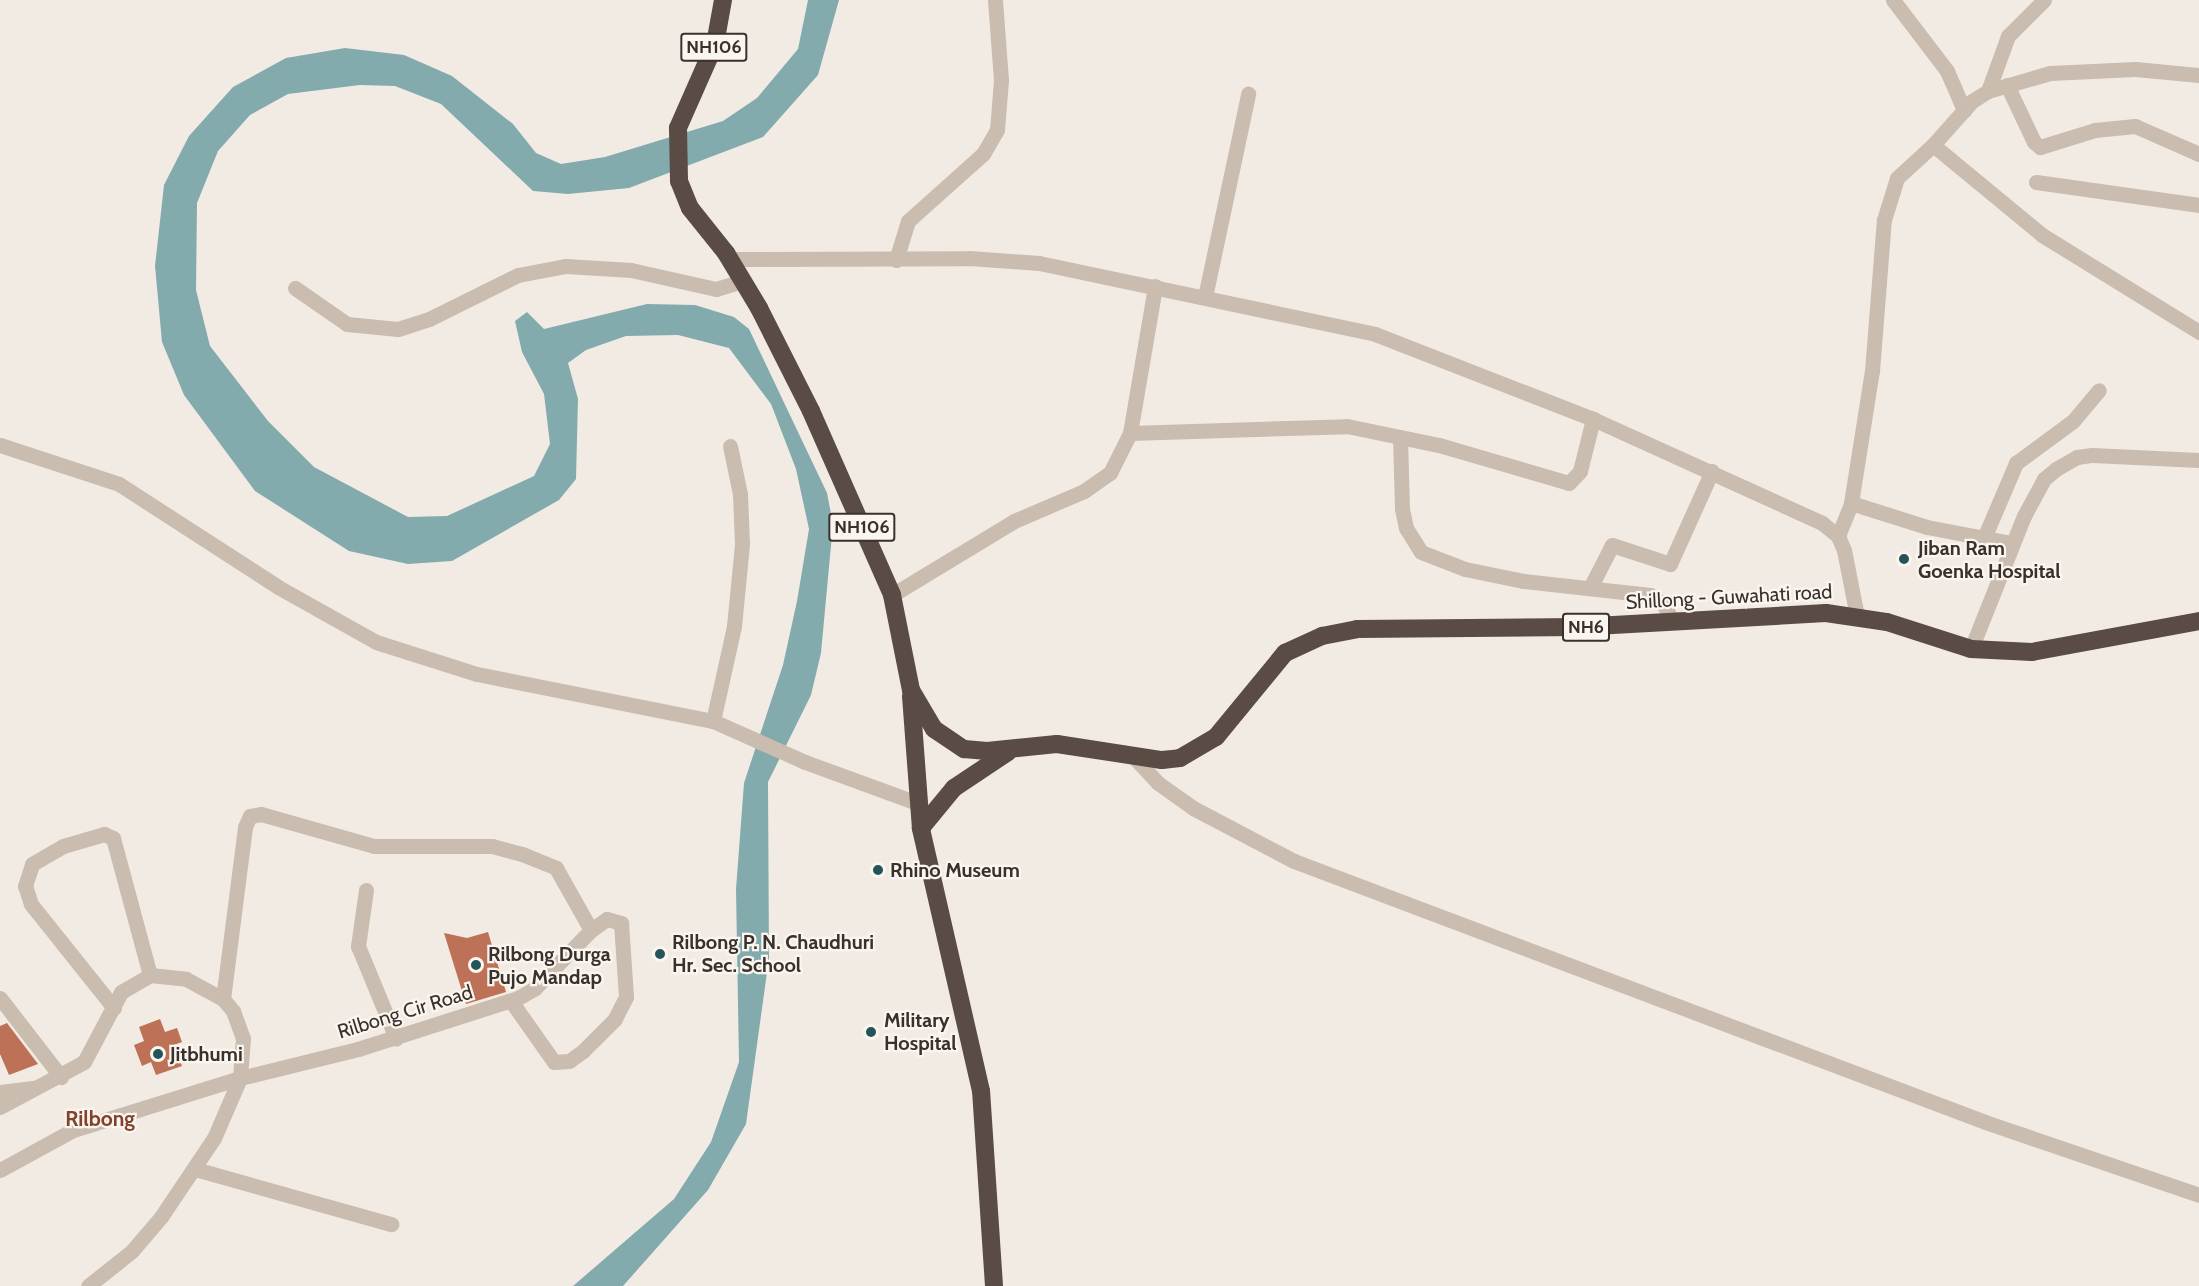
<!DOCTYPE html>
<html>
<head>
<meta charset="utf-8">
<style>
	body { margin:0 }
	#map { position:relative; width:2199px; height:1286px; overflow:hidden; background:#f2ebe3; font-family:Cabin,sans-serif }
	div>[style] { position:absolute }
	.water>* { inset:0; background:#83abae }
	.building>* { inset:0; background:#bd7156 }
	.minor>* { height:15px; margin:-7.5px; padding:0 7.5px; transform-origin:7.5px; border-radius:7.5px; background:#cabcaf }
	.highway>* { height:18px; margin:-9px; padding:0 9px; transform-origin:9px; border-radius:9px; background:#5a4b44 }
	.dots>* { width:16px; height:16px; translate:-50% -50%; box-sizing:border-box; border:3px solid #faf5ef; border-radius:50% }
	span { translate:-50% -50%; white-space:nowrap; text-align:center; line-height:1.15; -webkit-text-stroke:4.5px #faf5ef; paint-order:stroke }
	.shield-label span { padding:2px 4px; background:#faf5ef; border:2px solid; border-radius:4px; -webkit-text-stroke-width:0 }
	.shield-label { font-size:18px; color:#3a312c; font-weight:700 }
	.poi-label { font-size:20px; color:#3a312c; font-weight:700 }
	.left { translate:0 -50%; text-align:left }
	.street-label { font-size:20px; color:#3a312c }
	.neighbourhood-label { font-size:21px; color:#83422b; font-weight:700 }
</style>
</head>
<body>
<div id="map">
	<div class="water">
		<div style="clip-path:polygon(808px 0,839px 0,818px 75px,763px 137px,629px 188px,568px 194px,533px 191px,441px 104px,395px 86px,360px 85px,288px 94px,250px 115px,218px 151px,197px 203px,196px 290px,210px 346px,268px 421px,314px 467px,408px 517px,447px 516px,534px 476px,550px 444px,544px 394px,522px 352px,515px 321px,527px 312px,544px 329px,647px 304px,695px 305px,734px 317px,749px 329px,827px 493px,833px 524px,821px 653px,811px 695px,768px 782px,769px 958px,746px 1124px,708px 1190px,623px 1286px,573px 1286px,674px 1199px,711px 1142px,739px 1062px,736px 889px,744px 783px,783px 665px,797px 601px,809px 529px,796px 469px,771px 404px,729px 348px,678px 335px,626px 336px,586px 350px,568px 363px,578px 399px,576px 479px,559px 500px,452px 561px,408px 564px,349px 551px,255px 491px,184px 395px,162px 342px,155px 266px,164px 185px,189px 136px,233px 87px,286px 58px,345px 48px,404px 55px,452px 76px,513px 124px,536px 153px,561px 164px,605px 157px,723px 121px,757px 98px,798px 49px)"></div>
	</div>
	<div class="building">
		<div style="clip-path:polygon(488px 932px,506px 992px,466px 1004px,444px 933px,467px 938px)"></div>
		<div style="clip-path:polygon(160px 1019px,165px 1032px,177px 1028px,182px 1042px,174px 1045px,182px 1066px,156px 1075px,151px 1062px,142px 1066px,134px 1045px,144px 1041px,139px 1027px)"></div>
		<div style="clip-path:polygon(7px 1023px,38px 1064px,9px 1075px,0 1054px,0 1026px)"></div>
	</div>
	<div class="minor">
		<div style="left:1893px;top:0;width:89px;rotate:52.7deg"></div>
		<div style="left:1947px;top:71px;width:43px;rotate:66.4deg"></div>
		<div style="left:2199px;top:75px;width:64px;rotate:-174.6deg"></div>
		<div style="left:2135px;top:69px;width:85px;rotate:177.3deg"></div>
		<div style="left:2050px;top:73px;width:65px;rotate:163.8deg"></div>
		<div style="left:1988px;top:91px;width:19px;rotate:148deg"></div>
		<div style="left:1972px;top:101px;width:59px;rotate:131.6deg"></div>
		<div style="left:1933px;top:145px;width:141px;rotate:39.5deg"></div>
		<div style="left:2042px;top:235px;width:185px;rotate:31.7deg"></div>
		<div style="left:2007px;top:85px;width:63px;rotate:64.7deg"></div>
		<div style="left:2034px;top:142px;width:8px;rotate:40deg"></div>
		<div style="left:2040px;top:147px;width:58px;rotate:-17.2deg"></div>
		<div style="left:2095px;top:130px;width:40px;rotate:-5.7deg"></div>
		<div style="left:2135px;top:126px;width:70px;rotate:23.6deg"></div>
		<div style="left:1988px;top:91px;width:59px;rotate:-70deg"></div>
		<div style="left:2008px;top:36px;width:51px;rotate:-45deg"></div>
		<div style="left:2036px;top:182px;width:165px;rotate:8deg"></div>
		<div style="left:730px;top:259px;width:239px;rotate:-0.2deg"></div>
		<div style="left:969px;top:258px;width:70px;rotate:4.1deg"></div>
		<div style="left:1039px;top:263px;width:343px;rotate:11.9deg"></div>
		<div style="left:1375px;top:334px;width:234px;rotate:21.3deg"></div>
		<div style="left:1593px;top:419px;width:252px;rotate:24.4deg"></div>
		<div style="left:1822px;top:523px;width:21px;rotate:39deg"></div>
		<div style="left:1838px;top:536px;width:15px;rotate:67deg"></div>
		<div style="left:1844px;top:550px;width:67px;rotate:78.9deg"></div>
		<div style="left:896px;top:260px;width:41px;rotate:-72.9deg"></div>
		<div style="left:908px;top:221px;width:101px;rotate:-41.8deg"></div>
		<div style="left:983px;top:154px;width:28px;rotate:-60deg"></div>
		<div style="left:997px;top:130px;width:50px;rotate:-85.4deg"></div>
		<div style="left:1001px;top:80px;width:80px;rotate:-94.3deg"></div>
		<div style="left:295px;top:288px;width:63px;rotate:34.7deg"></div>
		<div style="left:347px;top:324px;width:51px;rotate:5.6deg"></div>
		<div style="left:398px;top:329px;width:33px;rotate:-18deg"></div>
		<div style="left:429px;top:319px;width:99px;rotate:-26.3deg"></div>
		<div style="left:518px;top:275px;width:49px;rotate:-10.6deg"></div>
		<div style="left:566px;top:266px;width:65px;rotate:3.5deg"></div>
		<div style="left:631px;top:270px;width:87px;rotate:12.6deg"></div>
		<div style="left:716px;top:289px;width:28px;rotate:-17deg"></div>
		<div style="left:1205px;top:297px;width:208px;rotate:-78deg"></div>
		<div style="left:1130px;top:433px;width:217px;rotate:-1.8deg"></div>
		<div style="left:1347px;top:426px;width:94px;rotate:11.7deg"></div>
		<div style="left:1439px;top:445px;width:135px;rotate:16.3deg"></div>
		<div style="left:1569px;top:483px;width:16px;rotate:-47deg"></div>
		<div style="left:1580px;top:471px;width:54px;rotate:-76deg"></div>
		<div style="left:1400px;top:437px;width:72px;rotate:88.4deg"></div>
		<div style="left:1402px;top:509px;width:19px;rotate:78deg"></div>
		<div style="left:1406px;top:528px;width:28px;rotate:58deg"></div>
		<div style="left:1421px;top:552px;width:47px;rotate:21.1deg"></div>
		<div style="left:1465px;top:569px;width:59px;rotate:11.7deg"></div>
		<div style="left:1523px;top:581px;width:128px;rotate:6.3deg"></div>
		<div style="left:1650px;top:595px;width:17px;rotate:36deg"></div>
		<div style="left:1664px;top:605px;width:18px;rotate:63deg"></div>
		<div style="left:0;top:445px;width:125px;rotate:18.1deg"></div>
		<div style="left:119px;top:484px;width:189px;rotate:32.9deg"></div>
		<div style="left:278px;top:587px;width:112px;rotate:29.3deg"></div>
		<div style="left:376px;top:642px;width:106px;rotate:17.6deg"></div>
		<div style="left:477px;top:674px;width:241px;rotate:11.3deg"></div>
		<div style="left:713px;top:721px;width:101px;rotate:24deg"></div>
		<div style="left:805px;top:762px;width:119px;rotate:20.1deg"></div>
		<div style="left:1851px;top:503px;width:80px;rotate:17.5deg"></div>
		<div style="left:1927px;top:527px;width:86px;rotate:10.8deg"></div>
		<div style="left:1838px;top:536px;width:35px;rotate:-68deg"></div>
		<div style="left:1851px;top:503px;width:134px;rotate:-81deg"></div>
		<div style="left:1872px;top:371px;width:151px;rotate:-85.5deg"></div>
		<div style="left:1884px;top:220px;width:44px;rotate:-72.8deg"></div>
		<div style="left:1897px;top:178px;width:49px;rotate:-42.5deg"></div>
		<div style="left:1984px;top:538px;width:82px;rotate:-66.9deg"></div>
		<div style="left:2016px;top:463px;width:71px;rotate:-36.4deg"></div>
		<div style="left:2073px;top:421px;width:40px;rotate:-50deg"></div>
		<div style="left:1590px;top:588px;width:48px;rotate:-62.9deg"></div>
		<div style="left:1612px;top:545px;width:61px;rotate:18.1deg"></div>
		<div style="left:1670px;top:564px;width:102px;rotate:-65.7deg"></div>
		<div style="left:892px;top:595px;width:143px;rotate:-31.2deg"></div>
		<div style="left:1014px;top:521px;width:76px;rotate:-23.2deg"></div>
		<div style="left:1084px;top:491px;width:32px;rotate:-35deg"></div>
		<div style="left:1110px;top:473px;width:45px;rotate:-63.4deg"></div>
		<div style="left:1130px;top:433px;width:149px;rotate:-80.3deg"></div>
		<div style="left:1971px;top:649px;width:143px;rotate:-68.3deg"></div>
		<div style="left:2024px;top:516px;width:42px;rotate:-61.6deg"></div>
		<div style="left:2044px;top:479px;width:16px;rotate:-40deg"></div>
		<div style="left:2056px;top:469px;width:24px;rotate:-30deg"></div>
		<div style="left:2077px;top:457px;width:15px;rotate:-8deg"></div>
		<div style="left:2092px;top:455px;width:107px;rotate:2.7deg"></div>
		<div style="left:713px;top:721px;width:97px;rotate:-77.5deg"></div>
		<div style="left:734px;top:626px;width:82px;rotate:-84.4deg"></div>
		<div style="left:742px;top:544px;width:50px;rotate:-92.3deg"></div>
		<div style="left:740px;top:494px;width:49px;rotate:-101.8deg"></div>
		<div style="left:1131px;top:754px;width:40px;rotate:47deg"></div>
		<div style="left:1158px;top:783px;width:43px;rotate:35.5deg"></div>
		<div style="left:1193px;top:808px;width:114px;rotate:27.7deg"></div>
		<div style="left:1294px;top:861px;width:739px;rotate:20.69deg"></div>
		<div style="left:1985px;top:1122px;width:226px;rotate:18.8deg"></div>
		<div style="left:366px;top:890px;width:57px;rotate:98.1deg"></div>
		<div style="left:358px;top:946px;width:100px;rotate:67.6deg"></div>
		<div style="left:0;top:998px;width:100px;rotate:52.3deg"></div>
		<div style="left:223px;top:999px;width:173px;rotate:-82.7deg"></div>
		<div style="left:245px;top:827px;width:12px;rotate:-66deg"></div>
		<div style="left:250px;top:816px;width:11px;rotate:-10deg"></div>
		<div style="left:261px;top:814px;width:117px;rotate:15.8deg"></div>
		<div style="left:374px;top:846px;width:118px"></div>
		<div style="left:492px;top:846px;width:31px;rotate:15deg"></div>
		<div style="left:522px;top:854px;width:37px;rotate:22deg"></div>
		<div style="left:556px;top:868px;width:71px;rotate:60.6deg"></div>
		<div style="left:591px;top:930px;width:19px;rotate:-35deg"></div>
		<div style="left:607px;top:919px;width:15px;rotate:16deg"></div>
		<div style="left:621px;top:923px;width:74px;rotate:86.1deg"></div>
		<div style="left:626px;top:997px;width:25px;rotate:117deg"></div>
		<div style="left:615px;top:1019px;width:45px;rotate:135deg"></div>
		<div style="left:583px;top:1051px;width:17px;rotate:144deg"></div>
		<div style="left:569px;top:1061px;width:15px;rotate:176deg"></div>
		<div style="left:554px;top:1062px;width:75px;rotate:-125.2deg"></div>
		<div style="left:114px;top:1008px;width:133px;rotate:-128.6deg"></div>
		<div style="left:31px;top:904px;width:19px;rotate:-108deg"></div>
		<div style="left:25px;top:886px;width:23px;rotate:-72deg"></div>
		<div style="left:32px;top:864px;width:36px;rotate:-30deg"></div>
		<div style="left:63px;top:846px;width:43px;rotate:-16.3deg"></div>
		<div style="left:104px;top:834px;width:10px;rotate:24deg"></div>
		<div style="left:113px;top:838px;width:142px;rotate:74.9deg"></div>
		<div style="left:0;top:1092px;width:35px;rotate:-7deg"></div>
		<div style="left:0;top:1107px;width:95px;rotate:-28.2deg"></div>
		<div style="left:84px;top:1062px;width:79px;rotate:-62.1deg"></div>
		<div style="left:121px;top:992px;width:34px;rotate:-30deg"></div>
		<div style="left:150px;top:975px;width:36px;rotate:6deg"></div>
		<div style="left:186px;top:979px;width:42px;rotate:28.4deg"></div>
		<div style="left:223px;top:999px;width:16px;rotate:50deg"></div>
		<div style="left:233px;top:1011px;width:29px;rotate:70deg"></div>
		<div style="left:243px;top:1038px;width:40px;rotate:94.3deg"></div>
		<div style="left:240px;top:1078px;width:122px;rotate:-13.8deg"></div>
		<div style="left:358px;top:1049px;width:168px;rotate:-17.7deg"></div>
		<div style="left:518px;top:998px;width:20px;rotate:-30deg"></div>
		<div style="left:535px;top:988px;width:81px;rotate:-46deg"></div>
		<div style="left:195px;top:1169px;width:204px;rotate:15.7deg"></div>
		<div style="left:0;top:1170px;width:83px;rotate:-28.7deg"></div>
		<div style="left:73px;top:1130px;width:175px;rotate:-17.3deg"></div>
		<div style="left:240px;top:1078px;width:65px;rotate:113.4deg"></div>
		<div style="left:214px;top:1138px;width:95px;rotate:123.9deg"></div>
		<div style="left:161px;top:1217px;width:45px;rotate:130.5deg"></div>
		<div style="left:132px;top:1251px;width:56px;rotate:141.5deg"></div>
	</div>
	<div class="highway">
		<div style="left:723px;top:0;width:45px;rotate:100.3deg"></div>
		<div style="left:715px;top:44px;width:92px;rotate:113.8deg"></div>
		<div style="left:678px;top:128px;width:53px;rotate:88.9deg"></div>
		<div style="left:679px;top:181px;width:29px;rotate:68deg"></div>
		<div style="left:690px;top:208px;width:58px;rotate:51.3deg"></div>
		<div style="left:726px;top:253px;width:64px;rotate:59deg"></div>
		<div style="left:759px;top:308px;width:115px;rotate:63.2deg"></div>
		<div style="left:811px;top:411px;width:201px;rotate:66.2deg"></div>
		<div style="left:892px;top:595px;width:97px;rotate:78.7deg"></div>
		<div style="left:911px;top:690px;width:45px;rotate:59.5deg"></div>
		<div style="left:934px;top:729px;width:36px;rotate:34deg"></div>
		<div style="left:964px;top:749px;width:23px;rotate:5deg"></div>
		<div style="left:987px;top:751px;width:70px;rotate:-5.7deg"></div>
		<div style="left:1057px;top:744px;width:106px;rotate:8.7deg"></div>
		<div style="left:1162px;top:760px;width:18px;rotate:-6deg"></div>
		<div style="left:1180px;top:758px;width:42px;rotate:-30.3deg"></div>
		<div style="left:1216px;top:737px;width:109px;rotate:-50.6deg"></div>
		<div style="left:1285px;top:653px;width:41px;rotate:-24.7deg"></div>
		<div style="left:1322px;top:636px;width:36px;rotate:-11deg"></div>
		<div style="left:1357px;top:629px;width:220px;rotate:-0.5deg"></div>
		<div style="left:1577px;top:627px;width:249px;rotate:-3.2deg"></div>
		<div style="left:1826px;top:613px;width:62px;rotate:8.4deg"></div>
		<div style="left:1887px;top:622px;width:88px;rotate:17.8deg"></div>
		<div style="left:1971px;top:649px;width:61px;rotate:2.8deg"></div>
		<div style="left:2032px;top:652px;width:170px;rotate:-10.5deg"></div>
		<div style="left:911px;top:696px;width:132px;rotate:85.7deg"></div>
		<div style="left:994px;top:1286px;width:195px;rotate:-93.8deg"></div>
		<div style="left:981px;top:1091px;width:270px;rotate:-102.9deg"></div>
		<div style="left:921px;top:828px;width:52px;rotate:-50.5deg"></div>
		<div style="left:954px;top:788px;width:65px;rotate:-33.7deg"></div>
	</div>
	<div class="dots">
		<div style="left:1904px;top:559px;background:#245459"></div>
		<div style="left:878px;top:870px;background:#245459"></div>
		<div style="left:660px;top:954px;background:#245459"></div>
		<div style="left:476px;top:965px;background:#245459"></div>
		<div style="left:871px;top:1032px;background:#245459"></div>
		<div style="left:158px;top:1054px;background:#245459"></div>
	</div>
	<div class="shield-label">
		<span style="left:714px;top:47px">NH106</span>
		<span style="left:862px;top:527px">NH106</span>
		<span style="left:1586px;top:627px">NH6</span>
	</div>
	<div class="poi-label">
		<span class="left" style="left:1918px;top:560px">Jiban Ram<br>Goenka Hospital</span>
		<span class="left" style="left:890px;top:870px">Rhino Museum</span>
		<span class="left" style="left:672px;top:954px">Rilbong P. N. Chaudhuri<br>Hr. Sec. School</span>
		<span class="left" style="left:488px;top:966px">Rilbong Durga<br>Pujo Mandap</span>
		<span class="left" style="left:884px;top:1032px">Military<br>Hospital</span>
		<span class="left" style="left:170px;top:1054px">Jitbhumi</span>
	</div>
	<div class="street-label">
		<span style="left:1729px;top:597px;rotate:-3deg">Shillong - Guwahati road</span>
		<span style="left:405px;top:1012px;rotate:-17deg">Rilbong Cir Road</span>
	</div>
	<div class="neighbourhood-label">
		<span style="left:100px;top:1119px">Rilbong</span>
	</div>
</div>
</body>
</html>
